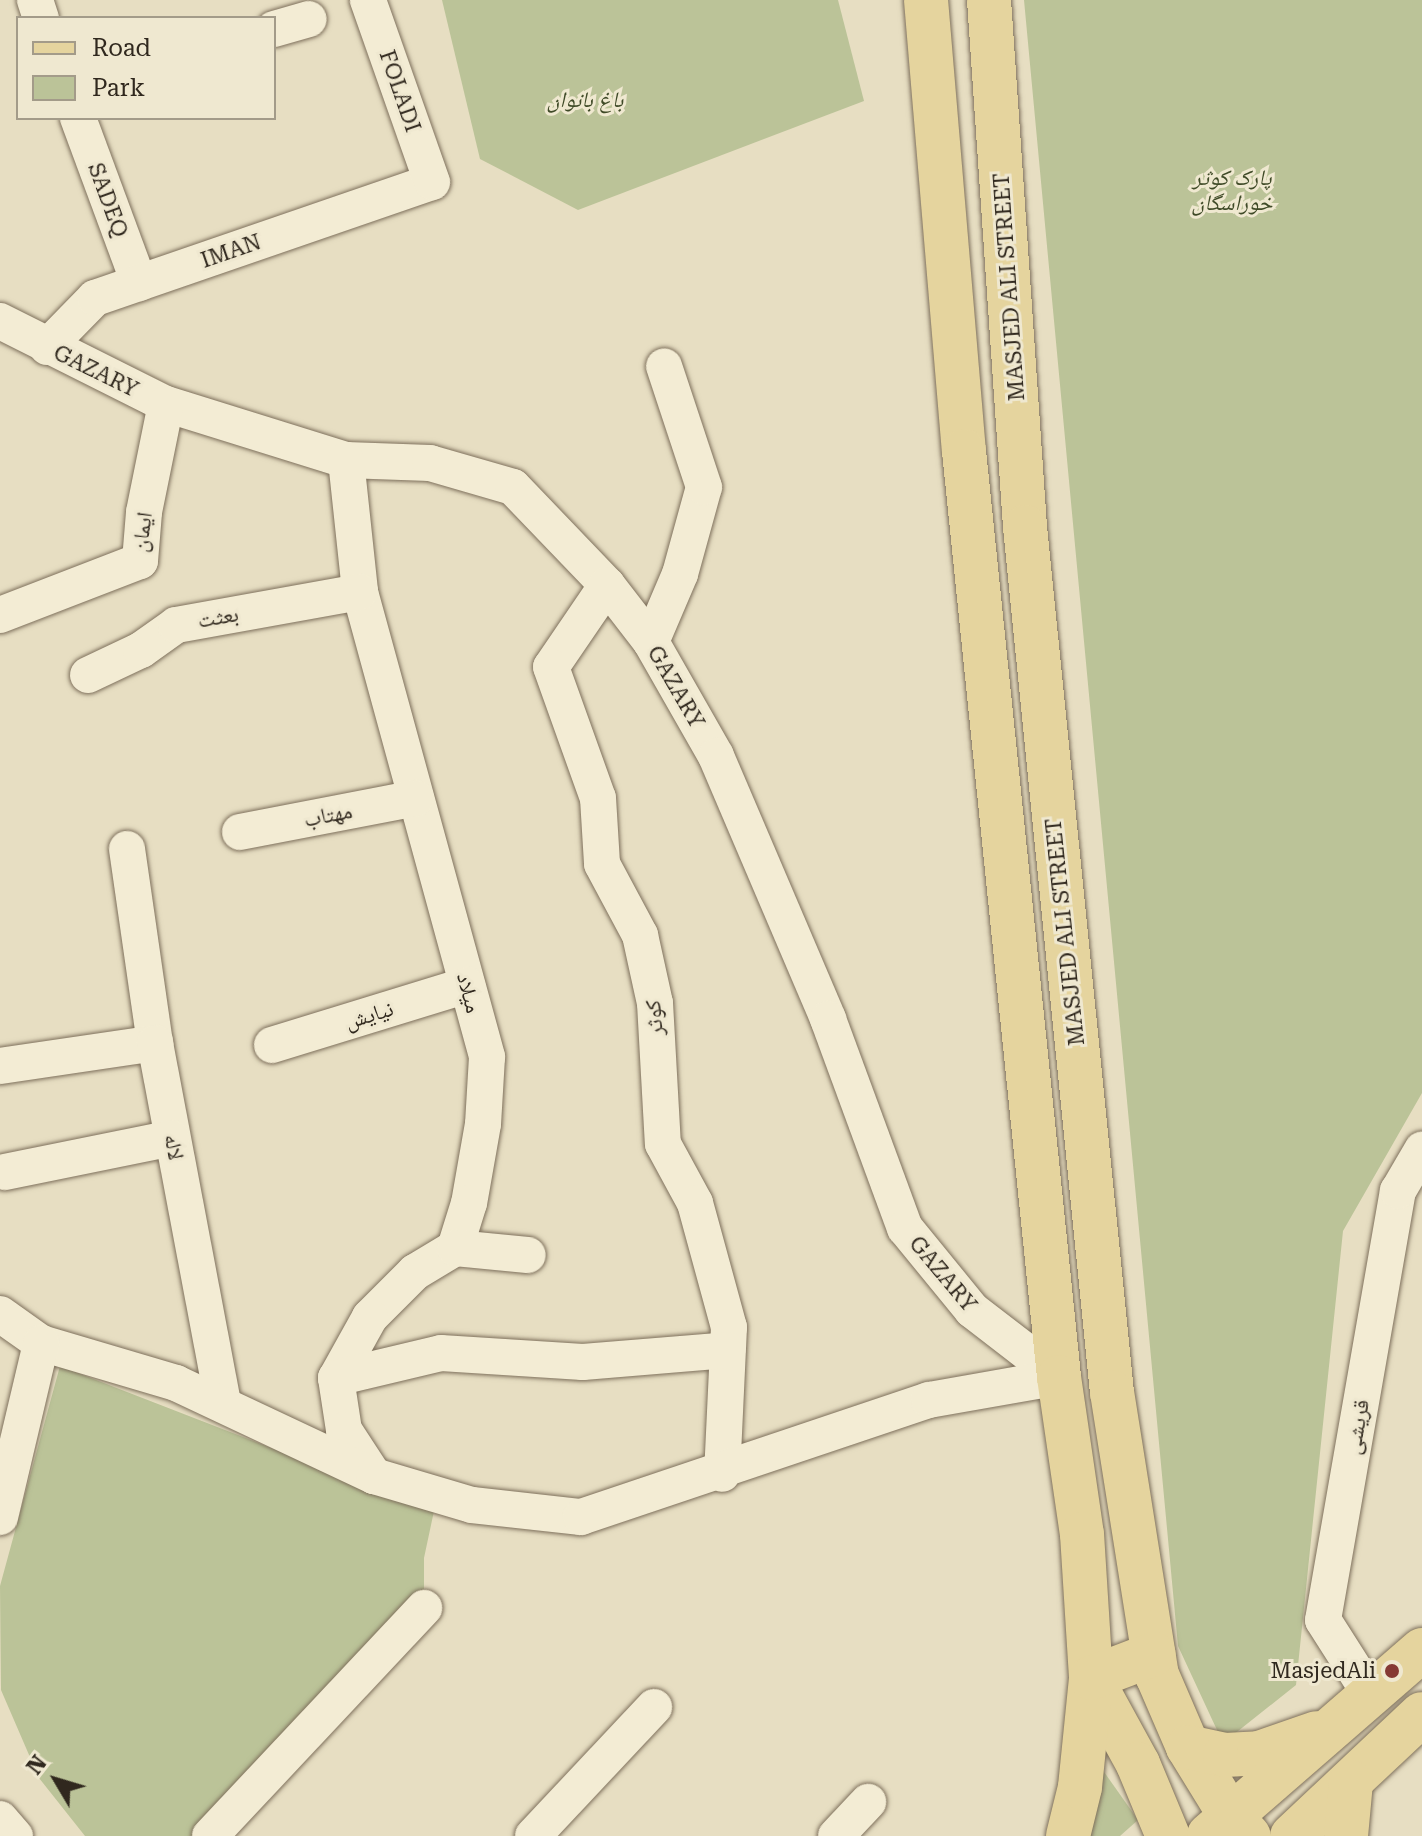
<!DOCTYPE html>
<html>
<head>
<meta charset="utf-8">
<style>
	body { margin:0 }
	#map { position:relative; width:1422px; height:1836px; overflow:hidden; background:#e7dec2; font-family:"Roboto Serif","Noto Naskh Arabic",serif }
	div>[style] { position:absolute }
	.green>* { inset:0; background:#bbc398 }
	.roads { filter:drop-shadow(0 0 2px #7e705c) drop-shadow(0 0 2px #7e705c) }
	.minor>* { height:36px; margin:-18px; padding:0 18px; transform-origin:18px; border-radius:18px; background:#f3ecd4 }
	.major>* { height:44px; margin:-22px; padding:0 22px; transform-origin:22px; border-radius:22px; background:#e5d49e }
	.dots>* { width:22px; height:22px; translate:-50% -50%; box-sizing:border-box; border:4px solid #efe8d0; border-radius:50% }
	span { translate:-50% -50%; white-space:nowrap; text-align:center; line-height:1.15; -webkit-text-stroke:6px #efe8d0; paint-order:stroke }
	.street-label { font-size:22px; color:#30281e }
	.park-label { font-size:22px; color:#3f4a27; font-style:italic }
	.poi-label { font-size:22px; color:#30281e }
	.right { translate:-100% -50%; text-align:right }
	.legend { position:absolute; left:16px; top:16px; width:260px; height:104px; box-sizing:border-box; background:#efe8d0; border:2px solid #a39b89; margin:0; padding:10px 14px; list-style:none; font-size:24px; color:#30281e }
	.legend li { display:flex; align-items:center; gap:16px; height:40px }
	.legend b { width:40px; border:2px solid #a39b89 }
	.north { position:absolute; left:16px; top:1740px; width:80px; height:80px; -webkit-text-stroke:6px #efe8d0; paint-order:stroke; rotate:308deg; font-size:22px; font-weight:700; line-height:32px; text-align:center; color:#30281e }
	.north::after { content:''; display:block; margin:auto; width:28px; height:36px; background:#30281e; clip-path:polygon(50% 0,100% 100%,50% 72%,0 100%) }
</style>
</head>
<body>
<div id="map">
	<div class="green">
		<div style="clip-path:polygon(442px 0,838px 0,864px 101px,578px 210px,480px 159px)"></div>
		<div style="clip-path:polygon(1024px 0,1422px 0,1422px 1093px,1343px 1231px,1296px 1685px,1223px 1743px,1178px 1646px)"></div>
		<div style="clip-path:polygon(60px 1366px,434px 1511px,424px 1558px,424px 1593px,194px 1836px,85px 1836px,39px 1778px,1px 1690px,0 1586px)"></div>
		<div style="clip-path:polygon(1102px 1769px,1138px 1820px,1120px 1836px,1084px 1836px)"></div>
	</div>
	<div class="roads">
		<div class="minor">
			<div style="left:35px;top:0;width:19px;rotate:72deg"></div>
			<div style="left:274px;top:29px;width:36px;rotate:-16deg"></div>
			<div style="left:78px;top:118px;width:176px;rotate:69.7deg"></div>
			<div style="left:0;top:321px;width:186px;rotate:26.6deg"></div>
			<div style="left:166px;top:404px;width:189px;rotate:17.3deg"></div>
			<div style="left:346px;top:460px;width:84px;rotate:2deg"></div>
			<div style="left:430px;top:463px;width:86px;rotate:16.1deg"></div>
			<div style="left:513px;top:487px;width:136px;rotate:46.2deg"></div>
			<div style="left:607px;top:585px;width:72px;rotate:52.3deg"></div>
			<div style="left:651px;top:642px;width:131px;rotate:60.3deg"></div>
			<div style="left:716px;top:756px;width:286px;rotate:66.9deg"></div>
			<div style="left:828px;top:1019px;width:223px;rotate:69.8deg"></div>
			<div style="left:905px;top:1228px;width:106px;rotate:50.7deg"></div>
			<div style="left:972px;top:1310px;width:110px;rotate:37.6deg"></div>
			<div style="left:47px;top:347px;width:69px;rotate:-45.6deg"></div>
			<div style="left:95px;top:298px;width:356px;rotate:-19deg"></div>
			<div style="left:432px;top:182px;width:193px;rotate:-109.4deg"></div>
			<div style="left:346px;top:460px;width:133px;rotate:83.9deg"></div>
			<div style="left:360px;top:592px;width:482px;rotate:74.7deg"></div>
			<div style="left:487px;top:1057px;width:67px;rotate:93.4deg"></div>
			<div style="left:483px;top:1124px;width:80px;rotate:100deg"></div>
			<div style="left:469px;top:1203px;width:47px;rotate:107.3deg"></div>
			<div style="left:455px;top:1248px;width:47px;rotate:149deg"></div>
			<div style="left:415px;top:1272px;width:64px;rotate:135deg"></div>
			<div style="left:370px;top:1317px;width:70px;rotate:119.1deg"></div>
			<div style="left:336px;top:1378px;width:53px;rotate:81.3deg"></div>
			<div style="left:344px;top:1430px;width:55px;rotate:56.9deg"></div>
			<div style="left:607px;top:585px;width:99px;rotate:124.3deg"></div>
			<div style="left:551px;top:667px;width:139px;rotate:70.3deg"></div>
			<div style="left:598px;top:798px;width:66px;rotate:86.5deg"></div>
			<div style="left:602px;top:864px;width:81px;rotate:61.8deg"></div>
			<div style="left:640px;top:935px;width:70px;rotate:77.6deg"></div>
			<div style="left:655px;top:1003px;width:141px;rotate:86.8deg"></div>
			<div style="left:663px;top:1144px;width:67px;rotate:61.5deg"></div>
			<div style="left:695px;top:1203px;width:129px;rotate:74.7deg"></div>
			<div style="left:729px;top:1327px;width:147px;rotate:92.7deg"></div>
			<div style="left:0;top:615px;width:150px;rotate:-21.1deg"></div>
			<div style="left:140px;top:561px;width:49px;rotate:-85.3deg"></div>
			<div style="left:144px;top:512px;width:110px;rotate:-78.5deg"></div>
			<div style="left:651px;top:642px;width:74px;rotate:-66.9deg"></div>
			<div style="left:680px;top:574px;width:90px;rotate:-74.6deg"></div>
			<div style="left:704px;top:487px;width:127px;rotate:-108.3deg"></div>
			<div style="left:88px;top:675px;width:59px;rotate:-25.3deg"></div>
			<div style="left:141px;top:650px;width:43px;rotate:-35.5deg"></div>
			<div style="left:176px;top:625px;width:187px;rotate:-10.2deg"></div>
			<div style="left:240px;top:832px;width:179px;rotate:-10.9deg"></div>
			<div style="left:127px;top:849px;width:196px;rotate:81.8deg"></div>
			<div style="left:272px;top:1045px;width:204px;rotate:-17.1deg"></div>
			<div style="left:0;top:1066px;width:157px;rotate:-8.4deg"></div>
			<div style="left:155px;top:1043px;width:366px;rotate:79.3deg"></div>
			<div style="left:5px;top:1172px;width:170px;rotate:-11.5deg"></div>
			<div style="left:455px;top:1248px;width:73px;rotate:5.5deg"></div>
			<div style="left:0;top:1314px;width:50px;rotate:35.3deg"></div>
			<div style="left:41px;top:1343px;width:141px;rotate:16.5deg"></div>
			<div style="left:176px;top:1383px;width:219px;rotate:25.2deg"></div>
			<div style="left:374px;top:1476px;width:102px;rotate:16.5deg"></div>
			<div style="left:472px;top:1505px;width:110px;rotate:6.3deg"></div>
			<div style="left:581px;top:1517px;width:367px;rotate:-18.6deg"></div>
			<div style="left:929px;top:1400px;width:132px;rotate:-10deg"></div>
			<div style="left:336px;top:1378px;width:108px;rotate:-13.4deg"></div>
			<div style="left:441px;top:1353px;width:142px;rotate:3.6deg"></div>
			<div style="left:583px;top:1362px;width:145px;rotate:-4.7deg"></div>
			<div style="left:0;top:1517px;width:179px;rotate:-76.7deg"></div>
			<div style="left:1372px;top:1697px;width:91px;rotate:-122.5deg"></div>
			<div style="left:1323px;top:1620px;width:436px;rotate:-80.1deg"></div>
			<div style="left:1398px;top:1191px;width:48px;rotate:-59.7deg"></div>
			<div style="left:0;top:1819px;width:23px;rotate:49deg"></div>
			<div style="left:210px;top:1836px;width:313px;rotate:-46.8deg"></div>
			<div style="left:533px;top:1836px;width:177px;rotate:-46.8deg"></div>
			<div style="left:836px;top:1836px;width:47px;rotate:-46.7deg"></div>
		</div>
		<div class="major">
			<div style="left:926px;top:0;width:453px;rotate:85.2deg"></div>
			<div style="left:964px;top:451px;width:931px;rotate:84.14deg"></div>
			<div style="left:1059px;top:1377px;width:159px;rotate:81.7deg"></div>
			<div style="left:1082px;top:1534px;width:144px;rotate:86.4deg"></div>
			<div style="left:1091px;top:1678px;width:98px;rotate:61.3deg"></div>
			<div style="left:1138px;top:1764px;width:78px;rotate:67.4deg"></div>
			<div style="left:989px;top:0;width:528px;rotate:86.09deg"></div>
			<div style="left:1025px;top:527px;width:869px;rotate:84.26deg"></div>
			<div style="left:1112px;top:1392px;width:287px;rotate:81deg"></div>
			<div style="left:1157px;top:1675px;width:78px;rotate:66.7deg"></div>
			<div style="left:1188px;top:1747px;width:82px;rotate:58.4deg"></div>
			<div style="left:1231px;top:1817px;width:26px;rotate:47deg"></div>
			<div style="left:1188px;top:1747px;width:38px;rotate:12deg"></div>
			<div style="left:1225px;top:1755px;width:34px;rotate:-3deg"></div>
			<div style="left:1259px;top:1753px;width:61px;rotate:-19deg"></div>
			<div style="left:1209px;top:1835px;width:282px;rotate:-41deg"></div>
			<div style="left:1068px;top:1836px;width:50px;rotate:-76.2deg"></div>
			<div style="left:1080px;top:1787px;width:110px;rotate:-84.2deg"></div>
			<div style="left:1091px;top:1678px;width:67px;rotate:-20.9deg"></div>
			<div style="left:1292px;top:1836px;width:178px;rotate:-43.2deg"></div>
			<div style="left:1346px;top:1836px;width:54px;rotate:-84.7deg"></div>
		</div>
	</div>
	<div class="dots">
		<div style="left:1392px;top:1671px;background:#853934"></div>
	</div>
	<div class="street-label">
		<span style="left:400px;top:91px;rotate:71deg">FOLADI</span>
		<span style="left:108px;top:200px;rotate:70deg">SADEQ</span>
		<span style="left:231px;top:251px;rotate:-19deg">IMAN</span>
		<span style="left:1009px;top:287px;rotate:-94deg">MASJED ALI STREET</span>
		<span style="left:96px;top:371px;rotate:26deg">GAZARY</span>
		<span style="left:142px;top:532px;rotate:-82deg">ایمان</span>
		<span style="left:218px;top:617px;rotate:-10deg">بعثت</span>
		<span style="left:676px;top:687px;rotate:60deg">GAZARY</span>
		<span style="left:328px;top:815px;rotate:-11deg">مهتاب</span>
		<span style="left:1065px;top:932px;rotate:-96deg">MASJED ALI STREET</span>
		<span style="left:469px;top:993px;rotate:75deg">میلاد</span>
		<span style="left:369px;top:1015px;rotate:-17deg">نیایش</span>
		<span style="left:654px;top:1018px;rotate:-95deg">کوثر</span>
		<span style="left:174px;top:1147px;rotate:79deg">لاله</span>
		<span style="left:943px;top:1274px;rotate:50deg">GAZARY</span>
		<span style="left:1357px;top:1427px;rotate:-80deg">قریشی</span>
	</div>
	<div class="park-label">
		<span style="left:585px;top:100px">باغ بانوان</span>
		<span style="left:1232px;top:190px">پارک کوثر<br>خوراسگان</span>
	</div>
	<div class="poi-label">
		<span class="right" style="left:1376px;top:1671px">MasjedAli</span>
	</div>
	<ul class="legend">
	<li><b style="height:10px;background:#e5d49e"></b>Road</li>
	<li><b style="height:22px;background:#bbc398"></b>Park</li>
	</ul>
	<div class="north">N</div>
</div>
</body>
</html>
